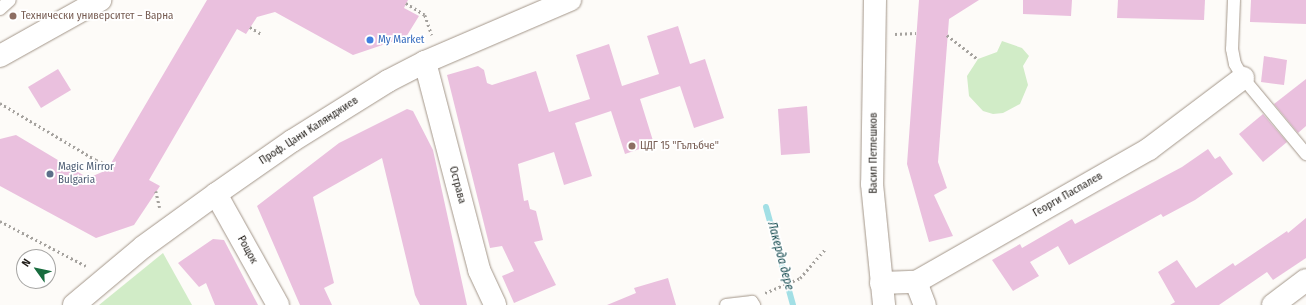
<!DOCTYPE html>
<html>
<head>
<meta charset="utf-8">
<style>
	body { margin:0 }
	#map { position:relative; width:1306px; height:305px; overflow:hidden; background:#fdfbf8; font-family:"Fira Sans Condensed",sans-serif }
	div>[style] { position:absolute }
	.green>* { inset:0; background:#d1ecc7 }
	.stream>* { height:6px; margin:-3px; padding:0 3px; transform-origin:3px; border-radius:3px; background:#a2dfe5 }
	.building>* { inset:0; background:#eac0de }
	.path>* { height:2.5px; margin-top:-1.25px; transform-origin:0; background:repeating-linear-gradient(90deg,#a5a29e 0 2px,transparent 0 5px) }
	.roads { filter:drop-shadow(0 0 1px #a39689) drop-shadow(0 0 1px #a39689) }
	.lane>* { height:12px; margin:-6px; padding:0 6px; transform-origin:6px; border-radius:6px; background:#fff }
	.street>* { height:22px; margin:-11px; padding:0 11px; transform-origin:11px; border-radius:11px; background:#fff }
	.dots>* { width:11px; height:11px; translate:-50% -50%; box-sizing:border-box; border:2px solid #fff; border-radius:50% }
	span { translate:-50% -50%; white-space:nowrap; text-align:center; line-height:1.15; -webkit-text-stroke:3.5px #fff; paint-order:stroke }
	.education-label { font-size:11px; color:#785e54 }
	.left { translate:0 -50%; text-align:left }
	.shop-label { font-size:11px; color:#366cbe }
	.street-label { font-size:11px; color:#211d18 }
	.service-label { font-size:11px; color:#4e5e75 }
	.water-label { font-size:12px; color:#134a4f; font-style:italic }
	.north { position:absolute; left:16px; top:249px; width:40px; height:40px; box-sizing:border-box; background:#fff; border:1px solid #a6a5a3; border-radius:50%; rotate:303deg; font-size:11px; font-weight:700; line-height:16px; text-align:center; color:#211d18 }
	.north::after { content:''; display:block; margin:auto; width:14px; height:18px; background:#186c3e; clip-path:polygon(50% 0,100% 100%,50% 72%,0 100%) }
</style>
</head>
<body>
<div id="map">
	<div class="green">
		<div style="clip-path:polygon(1002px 41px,1022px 48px,1029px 56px,1023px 66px,1028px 85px,1020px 104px,1003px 113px,993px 114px,983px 111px,969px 96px,967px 76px,978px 59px,997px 52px)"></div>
		<div style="clip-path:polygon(163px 253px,192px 305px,99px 305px)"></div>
	</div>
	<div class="stream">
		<div style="left:766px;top:207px;width:102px;rotate:74.6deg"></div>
	</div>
	<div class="building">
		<div style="clip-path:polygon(207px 0,408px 0,404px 8px,419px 16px,406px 37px,353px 55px,275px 12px,257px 17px,246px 34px,237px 29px,149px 180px,160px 186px,134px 225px,96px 238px,0 186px,0 139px,16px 135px,88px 178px,107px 170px)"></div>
		<div style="clip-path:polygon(919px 0,979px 0,949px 19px,938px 162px,947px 188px,934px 195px,953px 236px,929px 242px,907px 164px)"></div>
		<div style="clip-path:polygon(1023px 0,1072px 0,1071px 16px,1023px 14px)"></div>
		<div style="clip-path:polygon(1118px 0,1205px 0,1204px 20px,1117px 18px)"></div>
		<div style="clip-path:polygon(1251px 0,1306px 0,1306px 24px,1250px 22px)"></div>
		<div style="clip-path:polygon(678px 26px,690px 64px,705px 59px,724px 118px,694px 128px,680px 86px,640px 99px,654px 144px,625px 154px,611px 111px,575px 123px,592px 176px,564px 185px,554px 152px,518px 164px,524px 201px,528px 200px,530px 209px,536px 211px,543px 240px,534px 242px,556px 285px,514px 303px,502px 276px,514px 271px,502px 246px,490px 248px,447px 75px,478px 66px,484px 70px,487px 83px,492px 85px,536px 71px,549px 112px,590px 99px,576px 55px,609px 44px,622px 86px,659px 74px,647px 36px)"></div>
		<div style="clip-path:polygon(1264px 56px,1287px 60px,1284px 85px,1261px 82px)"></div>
		<div style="clip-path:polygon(58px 69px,71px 90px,41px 108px,28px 87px)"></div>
		<div style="clip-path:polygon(1306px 79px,1306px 126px,1298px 133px,1274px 104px)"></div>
		<div style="clip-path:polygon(807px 106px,810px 153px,781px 155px,778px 109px)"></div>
		<div style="clip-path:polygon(407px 109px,413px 111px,433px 150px,467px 305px,420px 305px,415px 295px,382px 158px,313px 197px,334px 283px,324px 288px,332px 305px,300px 305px,257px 206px,339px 143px)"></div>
		<div style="clip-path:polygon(1263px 114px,1287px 142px,1263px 162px,1239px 134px)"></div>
		<div style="clip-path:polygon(1208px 149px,1215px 159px,1220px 156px,1233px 174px,1195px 200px,1163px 217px,1161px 214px,1069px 265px,1058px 246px,1030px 262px,1039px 276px,1013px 291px,992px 260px,1020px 244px,1022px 248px,1072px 219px,1075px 224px,1182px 167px)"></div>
		<div style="clip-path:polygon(1306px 218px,1306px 258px,1273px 280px,1267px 272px,1219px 305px,1170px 305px,1175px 302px,1158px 272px,1177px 260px,1196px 288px,1233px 263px,1235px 266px,1287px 231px,1288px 233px)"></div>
		<div style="clip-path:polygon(213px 239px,224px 240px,258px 305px,215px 305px,206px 283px,199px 287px,178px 263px)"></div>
		<div style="clip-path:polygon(668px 278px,676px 305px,607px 305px,636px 293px,634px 288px)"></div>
	</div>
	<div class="path">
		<div style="left:406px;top:3px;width:22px;rotate:32deg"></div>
		<div style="left:425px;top:15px;width:21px;rotate:71deg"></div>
		<div style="left:250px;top:27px;width:13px;rotate:32deg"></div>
		<div style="left:895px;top:34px;width:21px;rotate:-3deg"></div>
		<div style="left:947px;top:35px;width:39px;rotate:38deg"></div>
		<div style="left:0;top:103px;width:112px;rotate:30.7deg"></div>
		<div style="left:96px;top:160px;width:15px;rotate:20deg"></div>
		<div style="left:156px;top:191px;width:17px;rotate:77deg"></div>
		<div style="left:0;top:221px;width:97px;rotate:27.6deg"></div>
		<div style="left:765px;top:293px;width:38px;rotate:-23deg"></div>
		<div style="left:800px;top:278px;width:38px;rotate:-49deg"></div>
	</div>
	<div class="roads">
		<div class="lane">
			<div style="left:1234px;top:0;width:49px;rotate:92.3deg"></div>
			<div style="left:1232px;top:49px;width:15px;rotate:79deg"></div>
			<div style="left:1235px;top:64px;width:16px;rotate:60deg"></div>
			<div style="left:1243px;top:78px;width:99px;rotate:50.3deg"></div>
			<div style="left:0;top:9px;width:13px;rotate:-42deg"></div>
			<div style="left:726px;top:305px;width:26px;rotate:-7deg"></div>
			<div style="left:752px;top:302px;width:4px;rotate:56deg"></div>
		</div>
		<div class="street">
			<div style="left:875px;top:0;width:184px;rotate:90.9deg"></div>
			<div style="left:872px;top:184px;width:122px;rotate:84.3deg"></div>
			<div style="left:0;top:56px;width:115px;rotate:-29.2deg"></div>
			<div style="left:425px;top:62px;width:215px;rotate:75.4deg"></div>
			<div style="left:479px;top:270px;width:38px;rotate:65deg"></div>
			<div style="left:216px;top:194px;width:127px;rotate:60.8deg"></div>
			<div style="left:916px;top:282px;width:25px;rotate:69deg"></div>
			<div style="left:881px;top:283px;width:35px;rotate:-2deg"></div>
			<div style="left:916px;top:282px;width:268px;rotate:-29.7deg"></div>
			<div style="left:1149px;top:149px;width:118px;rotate:-37.1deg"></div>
			<div style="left:74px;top:305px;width:90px;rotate:-40deg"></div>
			<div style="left:143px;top:247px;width:90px;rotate:-36deg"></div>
			<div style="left:216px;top:194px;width:93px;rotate:-34.9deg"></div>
			<div style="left:292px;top:141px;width:113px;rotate:-32deg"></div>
			<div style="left:388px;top:81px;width:42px;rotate:-27.2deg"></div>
			<div style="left:425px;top:62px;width:158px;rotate:-23.2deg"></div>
			<div style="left:1273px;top:305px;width:41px;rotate:-37.1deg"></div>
		</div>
	</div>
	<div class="dots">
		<div style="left:13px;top:16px;background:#8d6e63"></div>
		<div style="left:370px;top:40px;background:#3f7fe0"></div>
		<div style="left:632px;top:146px;background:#8d6e63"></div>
		<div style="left:50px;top:174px;background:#5c6f8a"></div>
	</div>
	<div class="education-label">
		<span class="left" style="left:21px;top:16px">Технически университет – Варна</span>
		<span class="left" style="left:640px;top:146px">ЦДГ 15 "Гълъбче"</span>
	</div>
	<div class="shop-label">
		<span class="left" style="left:378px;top:40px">My Market</span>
	</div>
	<div class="street-label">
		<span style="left:309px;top:131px;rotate:-33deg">Проф. Цани Калянджиев</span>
		<span style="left:874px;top:153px;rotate:-90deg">Васил Петлешков</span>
		<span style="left:457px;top:185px;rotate:75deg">Острава</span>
		<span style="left:1068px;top:195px;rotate:-30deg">Георги Паспалев</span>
		<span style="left:247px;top:250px;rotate:61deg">Рощок</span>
	</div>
	<div class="service-label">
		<span class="left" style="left:58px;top:174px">Magic Mirror<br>Bulgaria</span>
	</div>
	<div class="water-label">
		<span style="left:780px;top:256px;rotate:75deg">Лакерда дере</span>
	</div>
	<div class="north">N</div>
</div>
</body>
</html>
